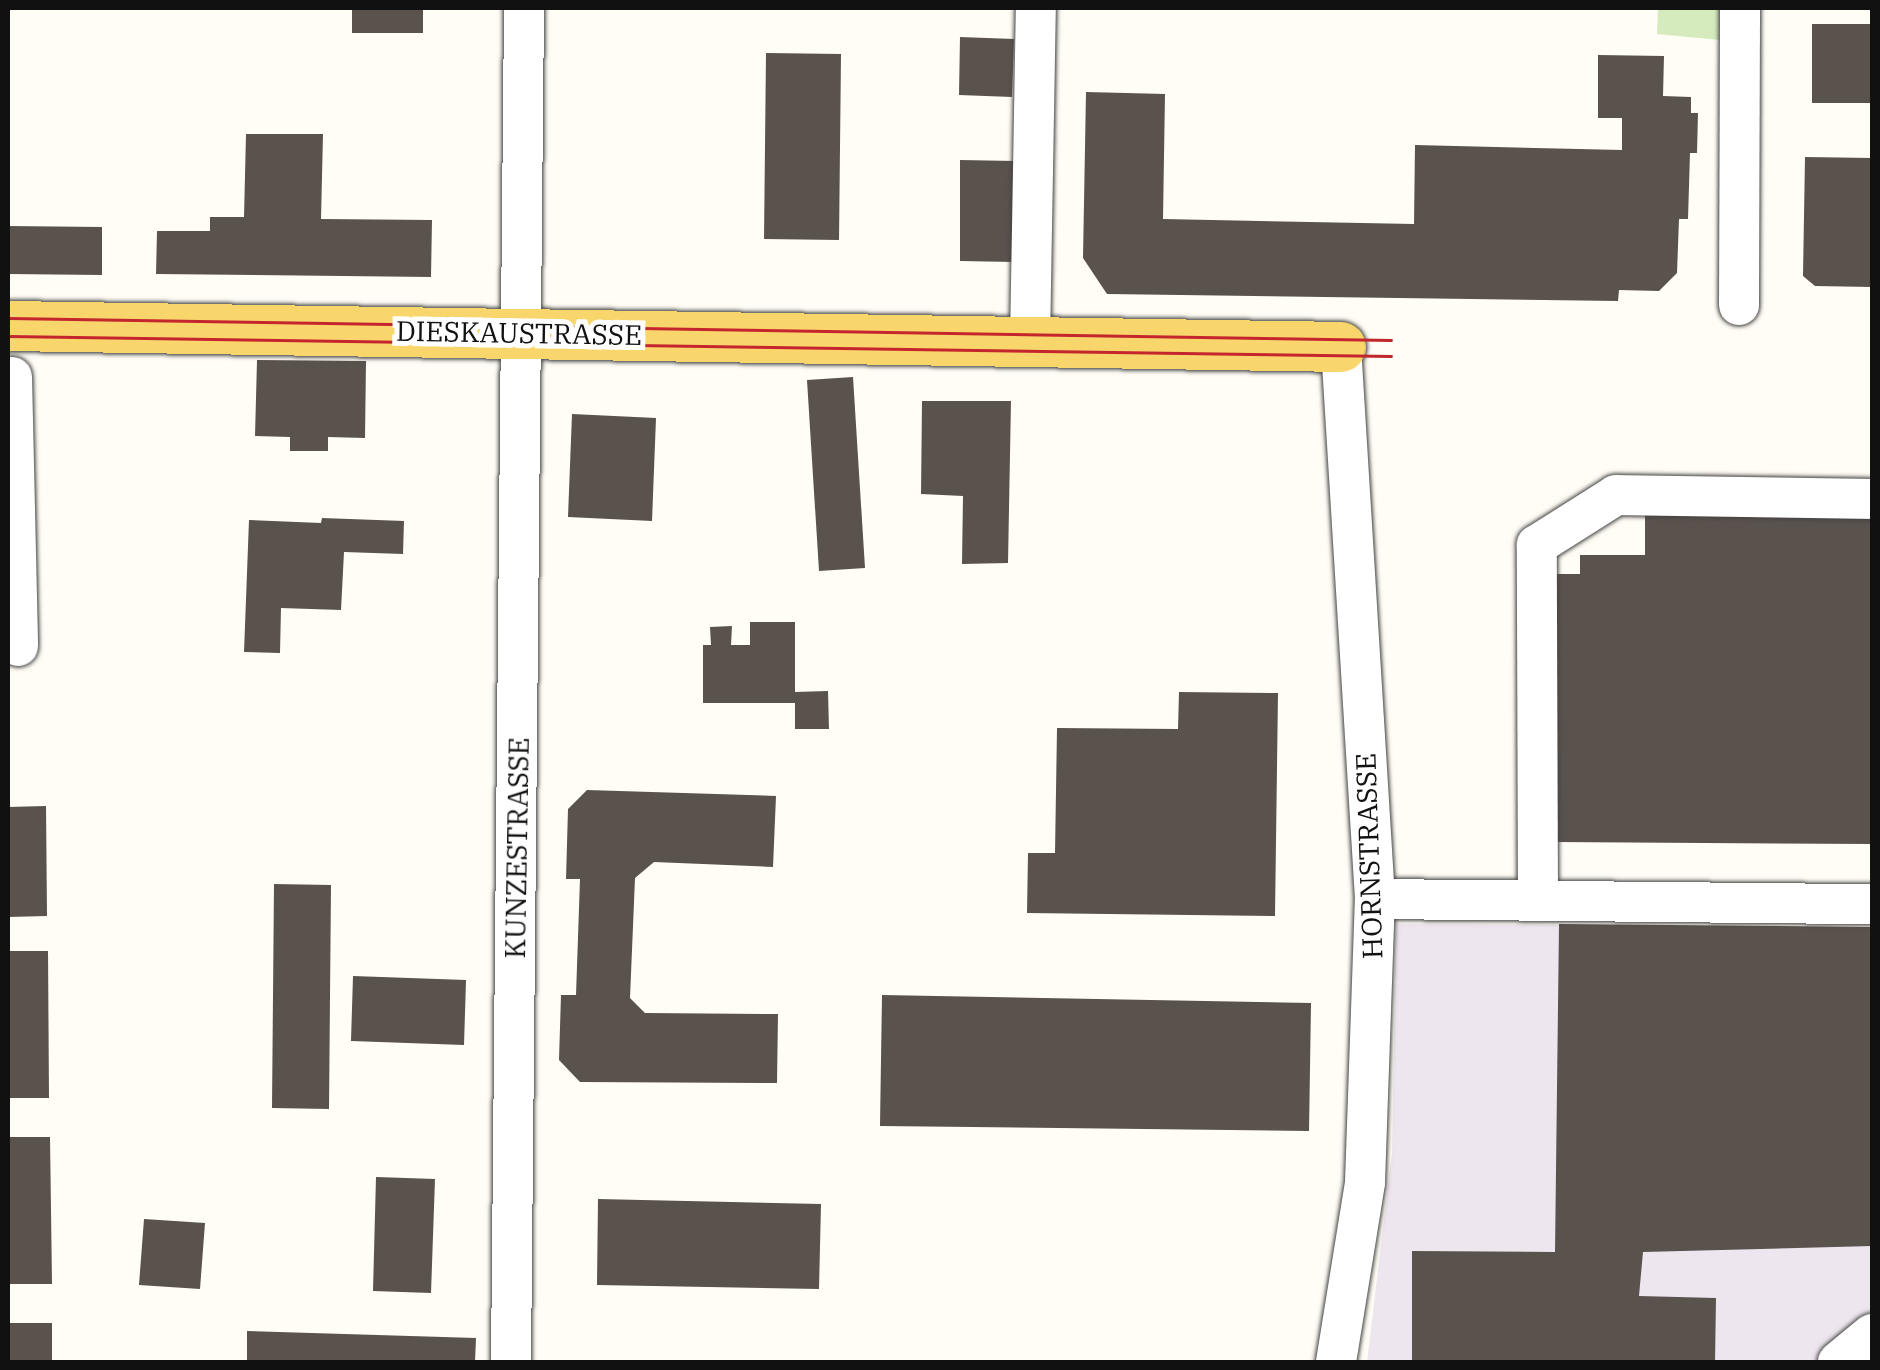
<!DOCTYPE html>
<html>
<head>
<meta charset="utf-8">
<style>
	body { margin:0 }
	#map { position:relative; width:1880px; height:1370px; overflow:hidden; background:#fffdf5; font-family:"IBM Plex Serif",serif }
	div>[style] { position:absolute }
	.industrial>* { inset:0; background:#eee6ef }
	.green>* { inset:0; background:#d5ebbd }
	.building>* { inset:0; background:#5a524d }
	.roads { filter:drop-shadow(0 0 2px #444) drop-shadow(0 0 2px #444) }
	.minor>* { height:40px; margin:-20px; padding:0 20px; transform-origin:20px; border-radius:20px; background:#fff }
	.major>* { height:50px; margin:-25px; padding:0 25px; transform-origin:25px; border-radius:25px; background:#f9d66b }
	.tram>* { height:2.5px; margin:-1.25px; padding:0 1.25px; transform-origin:1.25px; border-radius:1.25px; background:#c4262e }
	span { translate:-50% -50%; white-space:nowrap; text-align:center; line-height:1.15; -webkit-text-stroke:10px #fff; paint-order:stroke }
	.street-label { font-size:28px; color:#111 }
	.frame { position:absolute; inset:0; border:10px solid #111; pointer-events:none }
</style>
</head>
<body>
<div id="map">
	<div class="industrial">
		<div style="clip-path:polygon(1396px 924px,1872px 927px,1872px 1359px,1868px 1362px,1367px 1362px,1392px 1153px)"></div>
	</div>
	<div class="green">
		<div style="clip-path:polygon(1658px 8px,1754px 8px,1751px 43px,1657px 34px)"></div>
	</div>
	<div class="building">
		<div style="clip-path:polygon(352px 8px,423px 8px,423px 33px,352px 33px)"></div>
		<div style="clip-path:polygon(1812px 24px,1872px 24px,1872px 103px,1812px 103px)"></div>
		<div style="clip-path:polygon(960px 37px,1014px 39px,1012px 97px,959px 95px)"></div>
		<div style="clip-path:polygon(766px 53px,841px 54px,839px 240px,764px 239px)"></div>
		<div style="clip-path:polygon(1598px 55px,1664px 56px,1663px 96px,1691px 97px,1691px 113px,1698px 113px,1697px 153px,1690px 153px,1688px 219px,1679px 219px,1677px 273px,1659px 291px,1619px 290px,1618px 301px,1107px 294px,1083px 258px,1086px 92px,1165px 94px,1163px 219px,1414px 224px,1415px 145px,1622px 150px,1622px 118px,1598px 118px)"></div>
		<div style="clip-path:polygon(246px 134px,323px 134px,321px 219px,432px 220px,431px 277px,156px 274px,157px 231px,210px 231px,210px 217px,244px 217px)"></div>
		<div style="clip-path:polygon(1805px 157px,1872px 158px,1872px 287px,1815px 286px,1803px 276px)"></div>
		<div style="clip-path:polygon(960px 160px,1015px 161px,1014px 262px,960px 261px)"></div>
		<div style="clip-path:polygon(8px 226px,102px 227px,102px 275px,8px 274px)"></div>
		<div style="clip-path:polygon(257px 360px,366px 361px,365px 438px,328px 437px,328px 451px,290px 451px,290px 437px,255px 436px)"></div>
		<div style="clip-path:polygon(853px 377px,865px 568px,819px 571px,807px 380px)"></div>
		<div style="clip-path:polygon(922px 401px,1011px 401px,1008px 563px,962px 564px,963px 496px,921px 494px)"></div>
		<div style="clip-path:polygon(572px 414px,656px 418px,652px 521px,568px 517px)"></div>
		<div style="clip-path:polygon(1645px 515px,1872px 516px,1872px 844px,1554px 842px,1556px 574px,1580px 574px,1580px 555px,1645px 555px)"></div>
		<div style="clip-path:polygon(322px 518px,404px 521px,403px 554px,344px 552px,341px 610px,281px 608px,280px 653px,244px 652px,249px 520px,321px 523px)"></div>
		<div style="clip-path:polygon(750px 622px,795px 622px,795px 692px,828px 691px,829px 729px,795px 729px,795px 703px,703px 703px,703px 645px,711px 645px,710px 627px,732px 626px,731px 645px,750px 645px)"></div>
		<div style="clip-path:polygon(1179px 692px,1278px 693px,1275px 916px,1027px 913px,1028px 853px,1055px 853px,1057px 728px,1178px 729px)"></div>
		<div style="clip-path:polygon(587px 790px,776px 796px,773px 867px,654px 862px,635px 878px,630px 998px,645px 1013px,778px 1014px,777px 1083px,580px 1082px,559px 1060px,561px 995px,576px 995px,580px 879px,566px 879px,568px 809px)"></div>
		<div style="clip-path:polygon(46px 806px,47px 916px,8px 917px,8px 807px)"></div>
		<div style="clip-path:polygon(274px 884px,331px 885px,329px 1109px,272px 1108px)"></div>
		<div style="clip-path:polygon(1559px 924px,1872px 927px,1872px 1246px,1643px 1252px,1639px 1296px,1716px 1298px,1715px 1362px,1412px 1362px,1412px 1251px,1555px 1252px)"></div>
		<div style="clip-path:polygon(8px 951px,48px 951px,49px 1098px,8px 1098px)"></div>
		<div style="clip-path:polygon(353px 976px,466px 980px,464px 1045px,351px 1041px)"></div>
		<div style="clip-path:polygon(882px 995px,1311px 1003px,1309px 1131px,880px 1126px)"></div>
		<div style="clip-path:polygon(8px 1137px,50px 1137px,52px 1284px,8px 1284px)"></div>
		<div style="clip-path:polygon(376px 1177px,435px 1179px,431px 1293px,373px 1291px)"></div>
		<div style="clip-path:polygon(598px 1199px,821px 1204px,819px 1289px,597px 1285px)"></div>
		<div style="clip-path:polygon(144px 1219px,205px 1223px,200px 1289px,139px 1285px)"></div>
		<div style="clip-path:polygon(8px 1323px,52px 1323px,52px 1362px,8px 1362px)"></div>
		<div style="clip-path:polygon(247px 1331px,476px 1338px,475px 1362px,247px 1362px)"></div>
	</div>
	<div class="roads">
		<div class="minor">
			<div style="left:1739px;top:305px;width:297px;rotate:-89.8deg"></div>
			<div style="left:1030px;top:342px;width:334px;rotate:-89deg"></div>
			<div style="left:12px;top:377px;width:269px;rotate:88.7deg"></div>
			<div style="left:1375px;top:899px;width:497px;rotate:0.6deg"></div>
			<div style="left:1538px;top:900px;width:355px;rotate:-90.2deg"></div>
			<div style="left:1537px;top:545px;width:93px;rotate:-32.3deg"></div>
			<div style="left:1616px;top:495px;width:256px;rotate:0.9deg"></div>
			<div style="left:511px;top:1362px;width:1354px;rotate:-89.45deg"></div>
			<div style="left:1336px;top:1362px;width:182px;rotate:-80.8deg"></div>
			<div style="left:1365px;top:1182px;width:283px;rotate:-88deg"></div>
			<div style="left:1375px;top:899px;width:553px;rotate:-93.52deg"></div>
			<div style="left:1838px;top:1362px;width:44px;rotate:-39.5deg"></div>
		</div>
		<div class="major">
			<div style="left:8px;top:326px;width:1333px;rotate:0.9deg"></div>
		</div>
	</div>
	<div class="tram">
		<div style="left:8px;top:318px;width:1383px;rotate:0.91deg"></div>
		<div style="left:8px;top:336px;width:1383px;rotate:0.83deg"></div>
	</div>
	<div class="street-label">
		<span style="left:519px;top:333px;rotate:1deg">DIESKAUSTRASSE</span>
		<span style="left:517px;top:848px;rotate:-89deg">KUNZESTRASSE</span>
		<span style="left:1369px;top:856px;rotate:-92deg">HORNSTRASSE</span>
	</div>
	<div class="frame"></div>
</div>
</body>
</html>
